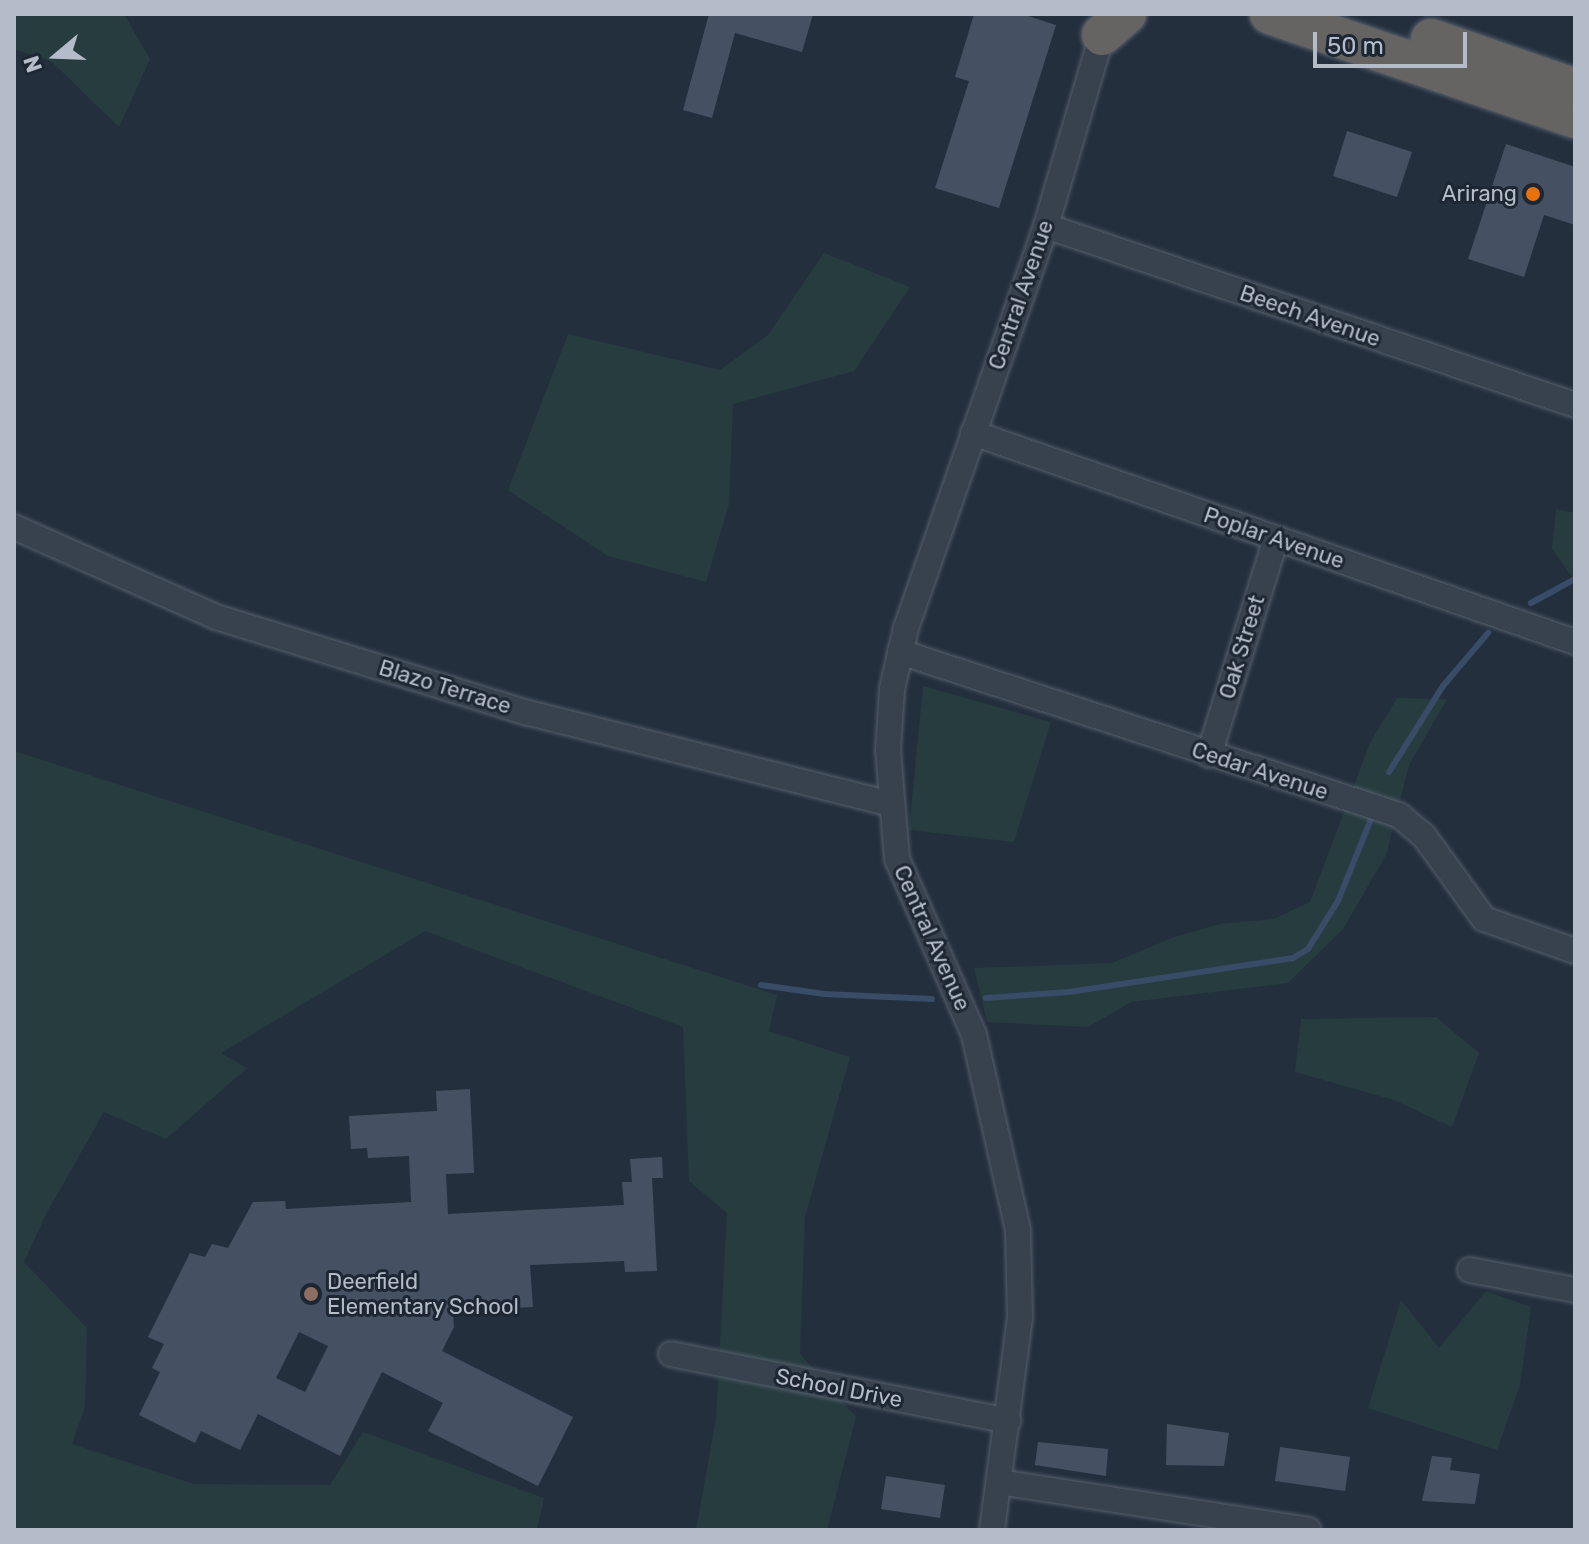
<!DOCTYPE html>
<html>
<head>
<meta charset="utf-8">
<style>
	body { margin:0 }
	#map { position:relative; width:1589px; height:1544px; overflow:hidden; background:#242f3e; font-family:Rubik,sans-serif }
	div>[style] { position:absolute }
	.green>* { inset:0; background:#263c3f }
	.stream>* { height:6px; margin:-3px; padding:0 3px; transform-origin:3px; border-radius:3px; background:#394c67 }
	.building>* { inset:0; background:#455162 }
	.roads { filter:drop-shadow(0 0 2px #565f6c) drop-shadow(0 0 2px #565f6c) }
	.minor>* { height:24px; margin:-12px; padding:0 12px; transform-origin:12px; border-radius:12px; background:#38414e }
	.trunk>* { height:40px; margin:-20px; padding:0 20px; transform-origin:20px; border-radius:20px; background:#656462 }
	.dots>* { width:22px; height:22px; translate:-50% -50%; box-sizing:border-box; border:4px solid #1d2633; border-radius:50% }
	span { translate:-50% -50%; white-space:nowrap; text-align:center; line-height:1.15; -webkit-text-stroke:6px #1d2633; paint-order:stroke }
	.poi-label { font-size:22px; color:#b4bcc9 }
	.right { translate:-100% -50%; text-align:right }
	.left { translate:0 -50%; text-align:left }
	.street-label { font-size:22px; color:#b4bcc9 }
	.frame { position:absolute; inset:0; border:16px solid #b4bcc9; pointer-events:none }
	.north { position:absolute; left:16px; top:16px; width:80px; height:80px; -webkit-text-stroke:6px #1d2633; paint-order:stroke; rotate:251deg; font-size:22px; font-weight:700; line-height:32px; text-align:center; color:#b4bcc9 }
	.north::after { content:''; display:block; margin:auto; width:28px; height:36px; background:#b4bcc9; clip-path:polygon(50% 0,100% 100%,50% 72%,0 100%) }
	.scale { position:absolute; left:1313px; top:32px; width:154px; height:36px; box-sizing:border-box; border:4px solid #b4bcc9; border-top:0; padding-left:10px; font-size:24px; line-height:28px; white-space:nowrap; color:#b4bcc9; -webkit-text-stroke:6px #1d2633; paint-order:stroke }
</style>
</head>
<body>
<div id="map">
	<div class="green">
		<div style="clip-path:polygon(14px 14px,124px 14px,150px 59px,119px 127px,51px 61px,14px 49px)"></div>
		<div style="clip-path:polygon(824px 253px,910px 287px,854px 371px,733px 404px,729px 504px,706px 582px,608px 556px,508px 490px,568px 334px,720px 370px,768px 335px)"></div>
		<div style="clip-path:polygon(1556px 509px,1575px 513px,1575px 581px,1552px 549px)"></div>
		<div style="clip-path:polygon(923px 686px,1051px 722px,1014px 842px,909px 830px)"></div>
		<div style="clip-path:polygon(1397px 698px,1447px 699px,1409px 765px,1386px 855px,1343px 929px,1288px 983px,1131px 1002px,1088px 1027px,987px 1022px,974px 968px,1112px 963px,1174px 937px,1220px 924px,1274px 919px,1310px 902px,1370px 743px)"></div>
		<div style="clip-path:polygon(14px 751px,777px 995px,769px 1031px,850px 1057px,805px 1217px,800px 1354px,856px 1417px,827px 1530px,696px 1530px,716px 1418px,727px 1213px,689px 1181px,683px 1027px,425px 931px,221px 1053px,247px 1068px,166px 1139px,104px 1112px,46px 1214px,24px 1262px,87px 1328px,85px 1407px,72px 1444px,194px 1484px,330px 1485px,363px 1432px,544px 1498px,537px 1530px,14px 1530px)"></div>
		<div style="clip-path:polygon(1436px 1017px,1479px 1053px,1452px 1127px,1394px 1100px,1295px 1072px,1301px 1019px)"></div>
		<div style="clip-path:polygon(1486px 1291px,1531px 1307px,1520px 1385px,1497px 1450px,1368px 1408px,1401px 1300px,1439px 1348px)"></div>
	</div>
	<div class="stream">
		<div style="left:1531px;top:603px;width:50px;rotate:-28.6deg"></div>
		<div style="left:1389px;top:772px;width:102px;rotate:-57.9deg"></div>
		<div style="left:1443px;top:686px;width:70px;rotate:-49.7deg"></div>
		<div style="left:761px;top:985px;width:64px;rotate:8.1deg"></div>
		<div style="left:824px;top:994px;width:108px;rotate:2.7deg"></div>
		<div style="left:986px;top:998px;width:83px;rotate:-4.1deg"></div>
		<div style="left:1069px;top:992px;width:227px;rotate:-8.6deg"></div>
		<div style="left:1293px;top:958px;width:17px;rotate:-31deg"></div>
		<div style="left:1308px;top:949px;width:57px;rotate:-58deg"></div>
		<div style="left:1338px;top:901px;width:88px;rotate:-68.1deg"></div>
	</div>
	<div class="building">
		<div style="clip-path:polygon(709px 14px,813px 14px,802px 52px,735px 33px,712px 118px,683px 110px)"></div>
		<div style="clip-path:polygon(974px 14px,1022px 14px,1056px 25px,999px 208px,935px 188px,969px 81px,955px 77px)"></div>
		<div style="clip-path:polygon(1347px 131px,1412px 152px,1397px 197px,1333px 176px)"></div>
		<div style="clip-path:polygon(1506px 144px,1575px 167px,1575px 225px,1544px 215px,1524px 277px,1468px 259px)"></div>
		<div style="clip-path:polygon(evenodd,470px 1089px,474px 1173px,446px 1174px,448px 1214px,624px 1205px,622px 1182px,632px 1182px,630px 1159px,662px 1157px,663px 1178px,652px 1178px,657px 1271px,625px 1272px,624px 1261px,530px 1265px,533px 1307px,453px 1311px,454px 1327px,442px 1351px,573px 1417px,538px 1486px,428px 1431px,443px 1403px,382px 1372px,340px 1456px,258px 1414px,240px 1450px,201px 1431px,195px 1443px,139px 1415px,160px 1372px,152px 1368px,164px 1344px,148px 1337px,190px 1253px,205px 1257px,212px 1244px,228px 1248px,253px 1202px,285px 1201px,286px 1209px,411px 1202px,409px 1156px,368px 1158px,367px 1148px,351px 1149px,349px 1116px,437px 1111px,436px 1091px,470px 1089px,299px 1332px,328px 1346px,305px 1392px,276px 1378px,299px 1332px)"></div>
		<div style="clip-path:polygon(1167px 1424px,1229px 1433px,1224px 1466px,1166px 1465px)"></div>
		<div style="clip-path:polygon(1038px 1442px,1108px 1449px,1106px 1476px,1035px 1465px)"></div>
		<div style="clip-path:polygon(1280px 1447px,1350px 1457px,1345px 1491px,1275px 1481px)"></div>
		<div style="clip-path:polygon(1432px 1456px,1452px 1458px,1450px 1470px,1480px 1474px,1475px 1504px,1422px 1501px)"></div>
		<div style="clip-path:polygon(886px 1476px,945px 1485px,940px 1518px,881px 1509px)"></div>
	</div>
	<div class="roads">
		<div class="minor">
			<div style="left:1046px;top:226px;width:558px;rotate:18.69deg"></div>
			<div style="left:973px;top:433px;width:637px;rotate:19.15deg"></div>
			<div style="left:14px;top:527px;width:221px;rotate:24deg"></div>
			<div style="left:216px;top:617px;width:327px;rotate:17.1deg"></div>
			<div style="left:529px;top:713px;width:372px;rotate:14.1deg"></div>
			<div style="left:900px;top:652px;width:525px;rotate:18.09deg"></div>
			<div style="left:1399px;top:815px;width:33px;rotate:40deg"></div>
			<div style="left:1424px;top:836px;width:102px;rotate:54.1deg"></div>
			<div style="left:1484px;top:919px;width:96px;rotate:19.4deg"></div>
			<div style="left:1209px;top:755px;width:226px;rotate:-72.8deg"></div>
			<div style="left:1470px;top:1270px;width:107px;rotate:10.8deg"></div>
			<div style="left:671px;top:1354px;width:344px;rotate:11.2deg"></div>
			<div style="left:999px;top:1482px;width:313px;rotate:8.8deg"></div>
			<div style="left:992px;top:1530px;width:214px;rotate:-82.5deg"></div>
			<div style="left:1020px;top:1318px;width:88px;rotate:-91.3deg"></div>
			<div style="left:1018px;top:1230px;width:200px;rotate:-102.7deg"></div>
			<div style="left:974px;top:1035px;width:192px;rotate:-113.6deg"></div>
			<div style="left:897px;top:859px;width:109px;rotate:-94.7deg"></div>
			<div style="left:888px;top:750px;width:61px;rotate:-86.2deg"></div>
			<div style="left:892px;top:689px;width:63px;rotate:-77.1deg"></div>
			<div style="left:906px;top:628px;width:426px;rotate:-70.8deg"></div>
			<div style="left:1046px;top:226px;width:199px;rotate:-73.7deg"></div>
		</div>
		<div class="trunk">
			<div style="left:1270px;top:14px;width:322px;rotate:18.8deg"></div>
			<div style="left:1102px;top:35px;width:32px;rotate:-41deg"></div>
			<div style="left:1431px;top:39px;width:152px;rotate:19.1deg"></div>
		</div>
	</div>
	<div class="dots">
		<div style="left:1533px;top:194px;background:#e8710a"></div>
		<div style="left:311px;top:1294px;background:#8d6e63"></div>
	</div>
	<div class="poi-label">
		<span class="right" style="left:1517px;top:194px">Arirang</span>
		<span class="left" style="left:327px;top:1294px">Deerfield<br>Elementary School</span>
	</div>
	<div class="street-label">
		<span style="left:1021px;top:295px;rotate:-71deg">Central Avenue</span>
		<span style="left:1310px;top:316px;rotate:19deg">Beech Avenue</span>
		<span style="left:1274px;top:538px;rotate:19deg">Poplar Avenue</span>
		<span style="left:1242px;top:647px;rotate:-73deg">Oak Street</span>
		<span style="left:445px;top:687px;rotate:17deg">Blazo Terrace</span>
		<span style="left:1260px;top:771px;rotate:18deg">Cedar Avenue</span>
		<span style="left:932px;top:938px;rotate:66deg">Central Avenue</span>
		<span style="left:839px;top:1388px;rotate:11deg">School Drive</span>
	</div>
	<div class="frame"></div>
	<div class="north">N</div>
	<div class="scale">50 m</div>
</div>
</body>
</html>
